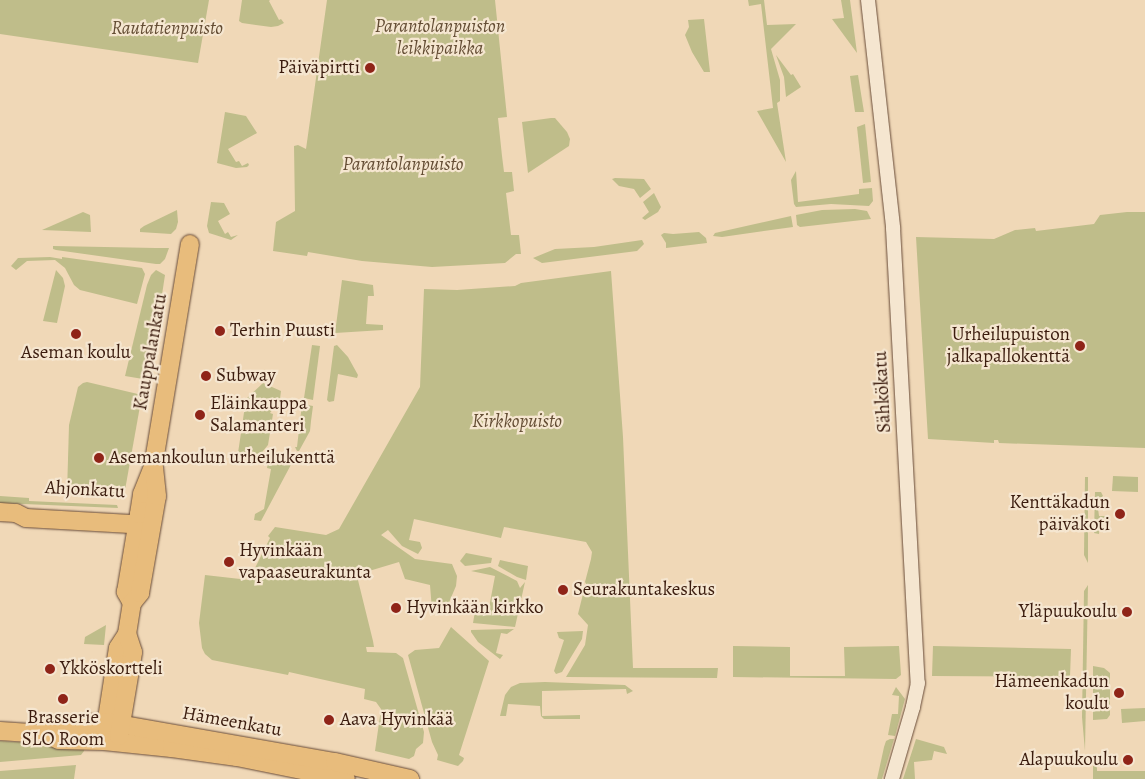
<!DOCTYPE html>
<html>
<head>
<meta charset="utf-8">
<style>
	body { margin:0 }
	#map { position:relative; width:1145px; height:779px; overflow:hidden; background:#f0d8b7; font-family:Alegreya,serif }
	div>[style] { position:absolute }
	.green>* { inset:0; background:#bfbd8a }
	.roads { filter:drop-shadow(0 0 1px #684b38) drop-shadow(0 0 1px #684b38) }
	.minor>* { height:14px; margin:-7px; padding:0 7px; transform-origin:7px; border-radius:7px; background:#f5e6d0 }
	.major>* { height:18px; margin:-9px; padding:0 9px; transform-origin:9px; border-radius:9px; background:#e8bc7c }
	.dots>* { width:14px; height:14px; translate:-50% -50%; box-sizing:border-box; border:2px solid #f5e6d0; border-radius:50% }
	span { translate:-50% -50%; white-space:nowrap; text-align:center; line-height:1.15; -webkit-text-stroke:4.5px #f5e6d0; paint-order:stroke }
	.park-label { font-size:19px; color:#634c33; font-style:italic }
	.poi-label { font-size:19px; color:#3b1c0e }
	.right { translate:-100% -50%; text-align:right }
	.left { translate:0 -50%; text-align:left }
	.street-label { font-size:19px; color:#3b1c0e }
</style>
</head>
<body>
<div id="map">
	<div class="green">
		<div style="clip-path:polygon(0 0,209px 0,198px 63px,0 34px)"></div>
		<div style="clip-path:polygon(242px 0,270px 0,269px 1px,279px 20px,281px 19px,284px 23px,278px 26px,271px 27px,242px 23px,239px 21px)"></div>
		<div style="clip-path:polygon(327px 0,495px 0,507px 117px,498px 118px,502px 156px,504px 172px,512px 172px,514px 191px,506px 193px,511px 235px,519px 235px,521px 254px,516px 254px,505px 263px,432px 267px,362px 261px,308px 252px,307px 256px,273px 251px,276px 222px,295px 211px,294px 146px,298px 145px,306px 149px)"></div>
		<div style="clip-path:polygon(748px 0,764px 0,767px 25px,796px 24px,771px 49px,780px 80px,780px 101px,777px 103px,786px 162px,757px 111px,773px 108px,761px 4px,749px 6px)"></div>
		<div style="clip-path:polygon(841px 0,850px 0,857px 53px,832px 19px,844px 18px)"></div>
		<div style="clip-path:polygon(704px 19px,710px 72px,704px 72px,692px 52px,685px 35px,689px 27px,688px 20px)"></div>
		<div style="clip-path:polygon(776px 55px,791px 75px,793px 74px,801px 87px,786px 97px,784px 77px)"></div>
		<div style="clip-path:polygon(858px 75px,864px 112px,855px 112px,850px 76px)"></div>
		<div style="clip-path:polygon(225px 112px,246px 116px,257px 133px,228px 149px,236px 162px,239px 161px,242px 166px,248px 163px,249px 165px,247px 167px,236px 168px,217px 163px)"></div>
		<div style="clip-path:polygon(551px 118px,555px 118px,567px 132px,570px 139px,569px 146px,528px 173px,522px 122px)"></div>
		<div style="clip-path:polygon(865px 124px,871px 182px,863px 183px,857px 127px)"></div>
		<div style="clip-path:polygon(796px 171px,798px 202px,859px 194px,859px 189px,872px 188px,873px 201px,869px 206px,831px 204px,796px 207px,794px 204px,791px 180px)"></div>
		<div style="clip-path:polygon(615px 178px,644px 179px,651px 189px,640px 198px,634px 189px,619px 186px,612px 179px)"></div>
		<div style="clip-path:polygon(654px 193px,661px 207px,658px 212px,645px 220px,642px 218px,649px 212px,643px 202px)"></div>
		<div style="clip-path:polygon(211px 202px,224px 203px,230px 214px,218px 221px,225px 234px,228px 232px,231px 237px,238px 235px,231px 240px,209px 233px,207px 226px)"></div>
		<div style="clip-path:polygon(855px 209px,867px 211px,871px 219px,800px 227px,797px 225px,796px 215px,822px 210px)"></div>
		<div style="clip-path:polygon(177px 210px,178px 222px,176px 229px,171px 234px,140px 232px,140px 229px,144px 226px)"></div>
		<div style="clip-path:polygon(83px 212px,90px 215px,91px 232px,42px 230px)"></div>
		<div style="clip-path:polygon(1127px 212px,1145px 212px,1145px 448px,999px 443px,998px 440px,994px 440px,994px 443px,928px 439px,916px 237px,994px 239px,1015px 230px,1035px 228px,1036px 231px,1094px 224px,1100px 215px)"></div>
		<div style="clip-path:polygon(791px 216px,793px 227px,722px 237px,713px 236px,715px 233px)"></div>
		<div style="clip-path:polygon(699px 232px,706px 238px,707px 243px,666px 248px,666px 243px,661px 235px,664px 233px,673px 234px)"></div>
		<div style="clip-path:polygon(642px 240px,644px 244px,637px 251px,542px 263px,533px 258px,555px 249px,594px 247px)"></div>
		<div style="clip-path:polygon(53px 246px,156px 248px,169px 248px,165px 259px,160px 264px,156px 264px,56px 250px,53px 249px)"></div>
		<div style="clip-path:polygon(50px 257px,62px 259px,62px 257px,142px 268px,145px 274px,137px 304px,80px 290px,74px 285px,65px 268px,55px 260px,27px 261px,16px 270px,11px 266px,18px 258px)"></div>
		<div style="clip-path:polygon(56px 270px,63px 278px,65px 286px,57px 323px,43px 321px)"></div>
		<div style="clip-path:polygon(156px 270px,165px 275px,149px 380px,125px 376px,147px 285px,151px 275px)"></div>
		<div style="clip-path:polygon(611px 271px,623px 437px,633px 668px,718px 668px,717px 678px,566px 677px,585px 645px,588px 625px,578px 614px,584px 590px,588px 587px,585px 582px,591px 559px,592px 552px,586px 542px,504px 527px,501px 538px,414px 519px,409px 540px,420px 542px,422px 548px,418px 554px,402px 546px,388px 530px,381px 535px,415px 559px,452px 564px,457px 576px,456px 586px,447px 607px,432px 610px,430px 585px,405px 579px,399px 562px,369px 571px,355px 568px,373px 641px,374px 647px,366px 647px,367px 652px,396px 653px,403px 658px,424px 732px,423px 743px,416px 749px,414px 756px,409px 759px,375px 751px,381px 709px,376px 702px,364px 699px,365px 689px,289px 672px,288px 675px,212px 660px,205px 654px,202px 648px,199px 623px,205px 575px,249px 580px,270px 538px,268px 536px,275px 527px,326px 535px,339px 529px,420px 387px,424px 289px,457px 290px,515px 286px,521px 283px)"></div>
		<div style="clip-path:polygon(342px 280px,373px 285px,374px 296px,368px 296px,366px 324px,383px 325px,383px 330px,335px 333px)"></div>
		<div style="clip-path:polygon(312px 345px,320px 346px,313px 400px,304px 398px)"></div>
		<div style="clip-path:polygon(337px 345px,348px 357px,358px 375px,357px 378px,338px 374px,334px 401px,329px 402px,327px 400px,334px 346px)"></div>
		<div style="clip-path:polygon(87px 382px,142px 395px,125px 490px,118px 497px,67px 493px,69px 425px,78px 387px,83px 383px)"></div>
		<div style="clip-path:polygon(263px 383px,281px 391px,280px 399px,270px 413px,273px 414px,268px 445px,258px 457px,238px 453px,246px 399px)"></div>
		<div style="clip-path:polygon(302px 404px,313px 406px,311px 421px,310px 431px,299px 451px,297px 451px,295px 447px,297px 447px)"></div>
		<div style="clip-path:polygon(284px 452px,288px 452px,294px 459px,261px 521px,254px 520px,255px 514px,264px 509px,271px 469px,267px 468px,268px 462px,276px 454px)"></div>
		<div style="clip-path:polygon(1113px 476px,1138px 477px,1138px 492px,1112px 491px)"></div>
		<div style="clip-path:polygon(1085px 477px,1088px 477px,1088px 563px,1084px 555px)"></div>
		<div style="clip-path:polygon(1095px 492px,1101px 492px,1103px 496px,1097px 501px,1099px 516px,1107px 516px,1109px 522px,1100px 523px,1099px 534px,1094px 533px)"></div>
		<div style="clip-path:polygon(0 496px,29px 498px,29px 501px,117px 505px,118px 508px,0 503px)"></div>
		<div style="clip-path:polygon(466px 553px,492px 558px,491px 563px,465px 566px,460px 561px)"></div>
		<div style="clip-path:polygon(500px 560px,528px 566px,526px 580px,517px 577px,498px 566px)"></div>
		<div style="clip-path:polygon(490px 567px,517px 581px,520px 588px,525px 582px,515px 627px,473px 623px,475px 611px,488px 613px,495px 576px,471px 571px)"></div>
		<div style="clip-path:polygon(1088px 585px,1085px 751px,1082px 717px,1084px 591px)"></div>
		<div style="clip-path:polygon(106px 625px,104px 645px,84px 644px,85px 637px)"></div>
		<div style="clip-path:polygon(451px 627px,489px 661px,459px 755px,464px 758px,463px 761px,458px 766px,437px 760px,438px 755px,432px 742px,408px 655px,415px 650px,439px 648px)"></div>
		<div style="clip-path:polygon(514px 629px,507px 634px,501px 633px,496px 653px,503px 655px,500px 659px,478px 642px,471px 632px,471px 630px)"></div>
		<div style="clip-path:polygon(583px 631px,582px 639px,565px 667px,562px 672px,556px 674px,554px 671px,564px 640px,559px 638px,557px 632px)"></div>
		<div style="clip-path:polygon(733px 646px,790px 647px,790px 676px,845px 676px,844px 647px,899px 646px,901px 675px,896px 679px,733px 677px)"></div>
		<div style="clip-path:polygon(933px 646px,1071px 649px,1070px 677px,932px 676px)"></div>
		<div style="clip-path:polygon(1093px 666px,1104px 668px,1110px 673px,1110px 715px,1107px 719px,1093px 720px)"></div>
		<div style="clip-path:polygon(545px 682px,625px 685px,633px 691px,627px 694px,626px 689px,542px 691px,542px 716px,580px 715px,580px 719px,544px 719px,541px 716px,540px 706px,508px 704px,506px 716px,500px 716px,505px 695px,511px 687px,520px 683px)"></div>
		<div style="clip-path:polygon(896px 687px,905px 699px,895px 736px,888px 735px,892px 714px,898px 714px,899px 696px,892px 695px)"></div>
		<div style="clip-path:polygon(1145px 708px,1145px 721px,1122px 723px,1121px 709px)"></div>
		<div style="clip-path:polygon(890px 739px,894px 739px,882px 779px,877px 779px,884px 747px,886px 741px)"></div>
		<div style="clip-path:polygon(916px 739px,944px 747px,947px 754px,934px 751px,932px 760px,914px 762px,915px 779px,903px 779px)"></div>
		<div style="clip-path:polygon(0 741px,85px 746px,84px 751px,81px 755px,0 762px)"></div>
		<div style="clip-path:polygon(1093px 762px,1097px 763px,1097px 771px,1145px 771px,1145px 779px,1093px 779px)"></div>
		<div style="clip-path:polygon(76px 765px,74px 779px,0 779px,0 771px)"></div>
	</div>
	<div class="roads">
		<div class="minor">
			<div style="left:868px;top:0;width:229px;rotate:83.7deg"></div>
			<div style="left:893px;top:228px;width:456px;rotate:86.9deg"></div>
			<div style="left:918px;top:683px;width:25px;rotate:102deg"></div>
			<div style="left:913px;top:707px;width:75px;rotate:106.3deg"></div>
		</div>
		<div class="major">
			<div style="left:0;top:512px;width:16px;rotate:4deg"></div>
			<div style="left:16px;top:513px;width:11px;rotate:27deg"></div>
			<div style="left:26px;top:518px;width:122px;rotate:3.3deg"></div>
			<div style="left:132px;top:603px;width:13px;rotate:-119deg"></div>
			<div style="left:126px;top:592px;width:79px;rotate:-80.5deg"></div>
			<div style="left:139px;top:514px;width:20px;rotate:-81deg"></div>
			<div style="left:142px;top:494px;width:29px;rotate:-68deg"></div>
			<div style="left:153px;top:467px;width:226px;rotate:-80.6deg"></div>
			<div style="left:0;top:731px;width:45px;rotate:3.8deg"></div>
			<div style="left:45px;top:734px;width:15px;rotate:23deg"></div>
			<div style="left:59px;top:740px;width:45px;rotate:1.3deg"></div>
			<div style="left:104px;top:741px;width:68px;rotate:5.9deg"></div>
			<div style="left:172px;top:748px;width:66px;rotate:7.9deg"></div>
			<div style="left:237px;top:757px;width:111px;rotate:11.4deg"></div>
			<div style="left:105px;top:732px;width:85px;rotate:-81.2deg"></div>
			<div style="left:118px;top:648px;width:17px;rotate:-57deg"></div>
			<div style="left:127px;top:634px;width:31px;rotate:-81deg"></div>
			<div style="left:132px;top:603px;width:13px;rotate:-51deg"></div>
			<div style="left:140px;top:593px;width:98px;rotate:-80.1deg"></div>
			<div style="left:157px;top:496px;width:29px;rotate:-96deg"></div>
			<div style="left:45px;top:734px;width:16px;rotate:-30deg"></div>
			<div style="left:59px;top:726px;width:48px;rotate:-4.8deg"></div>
			<div style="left:107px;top:722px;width:231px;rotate:10deg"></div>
			<div style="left:335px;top:762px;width:77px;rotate:12.8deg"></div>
			<div style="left:119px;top:736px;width:85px;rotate:-80.5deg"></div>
			<div style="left:133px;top:652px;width:19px;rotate:-108deg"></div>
		</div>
	</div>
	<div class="dots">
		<div style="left:370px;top:68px;background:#8f2418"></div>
		<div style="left:220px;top:331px;background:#8f2418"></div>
		<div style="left:76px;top:334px;background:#8f2418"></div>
		<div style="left:1080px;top:346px;background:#8f2418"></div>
		<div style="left:206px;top:376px;background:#8f2418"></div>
		<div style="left:200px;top:415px;background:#8f2418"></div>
		<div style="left:99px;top:458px;background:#8f2418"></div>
		<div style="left:1120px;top:514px;background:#8f2418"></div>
		<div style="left:229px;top:562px;background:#8f2418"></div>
		<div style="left:563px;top:590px;background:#8f2418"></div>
		<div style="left:396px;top:608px;background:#8f2418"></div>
		<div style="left:1127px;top:612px;background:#8f2418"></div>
		<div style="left:50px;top:669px;background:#8f2418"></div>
		<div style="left:1119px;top:693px;background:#8f2418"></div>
		<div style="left:63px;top:699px;background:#8f2418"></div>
		<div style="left:329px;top:720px;background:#8f2418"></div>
		<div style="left:1128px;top:760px;background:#8f2418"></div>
	</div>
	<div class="park-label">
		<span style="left:440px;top:38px">Parantolanpuiston<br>leikkipaikka</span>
		<span style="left:167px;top:29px">Rautatienpuisto</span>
		<span style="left:403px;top:165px">Parantolanpuisto</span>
		<span style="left:517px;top:422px">Kirkkopuisto</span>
	</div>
	<div class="poi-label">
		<span class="right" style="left:360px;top:68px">Päiväpirtti</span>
		<span class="left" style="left:230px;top:331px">Terhin Puusti</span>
		<span class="right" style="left:1070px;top:346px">Urheilupuiston<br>jalkapallokenttä</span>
		<span style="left:76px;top:353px">Aseman koulu</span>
		<span class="left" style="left:216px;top:376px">Subway</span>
		<span class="left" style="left:210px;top:415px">Eläinkauppa<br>Salamanteri</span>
		<span class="left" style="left:109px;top:458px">Asemankoulun urheilukenttä</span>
		<span class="right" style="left:1110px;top:514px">Kenttäkadun<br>päiväkoti</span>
		<span class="left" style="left:239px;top:562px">Hyvinkään<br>vapaaseurakunta</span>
		<span class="left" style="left:573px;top:590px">Seurakuntakeskus</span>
		<span class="left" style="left:406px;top:608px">Hyvinkään kirkko</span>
		<span class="right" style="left:1117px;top:612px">Yläpuukoulu</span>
		<span class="left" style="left:60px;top:669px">Ykköskortteli</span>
		<span class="right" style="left:1109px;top:693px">Hämeenkadun<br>koulu</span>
		<span style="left:63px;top:729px">Brasserie<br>SLO Room</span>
		<span class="left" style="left:340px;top:720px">Aava Hyvinkää</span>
		<span class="right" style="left:1118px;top:760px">Alapuukoulu</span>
	</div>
	<div class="street-label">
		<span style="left:151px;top:352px;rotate:-80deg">Kauppalankatu</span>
		<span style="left:883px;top:392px;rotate:-93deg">Sähkökatu</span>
		<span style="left:85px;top:490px;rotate:3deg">Ahjonkatu</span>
		<span style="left:232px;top:722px;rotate:10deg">Hämeenkatu</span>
	</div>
</div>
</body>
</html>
